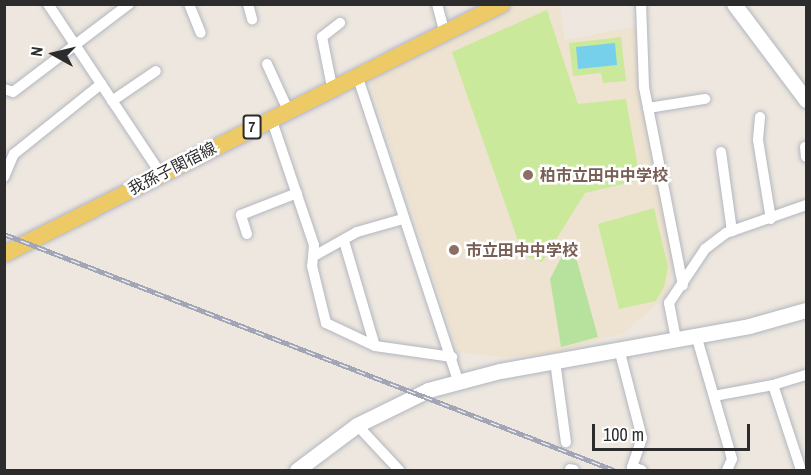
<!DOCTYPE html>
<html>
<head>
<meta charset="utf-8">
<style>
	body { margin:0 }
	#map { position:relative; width:811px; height:475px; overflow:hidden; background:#ede7df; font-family:"Archivo Narrow","Noto Sans JP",sans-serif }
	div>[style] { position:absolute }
	.education>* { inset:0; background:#eee3d0 }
	.green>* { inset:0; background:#b7e29e }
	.pitch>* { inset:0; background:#cae99a }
	.water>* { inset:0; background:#76d0ec }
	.roads { filter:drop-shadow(0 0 2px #b3b6bf) drop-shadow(0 0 2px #b3b6bf) }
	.street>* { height:10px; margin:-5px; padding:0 5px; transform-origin:5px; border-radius:5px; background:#fff }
	.secondary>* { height:15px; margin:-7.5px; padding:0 7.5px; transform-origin:7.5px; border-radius:7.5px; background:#fff }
	.primary>* { height:16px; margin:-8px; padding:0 8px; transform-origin:8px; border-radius:8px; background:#edca65 }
	.rail>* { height:5px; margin-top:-2.5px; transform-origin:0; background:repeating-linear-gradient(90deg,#fff 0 9px,#a2a5b6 0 18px); box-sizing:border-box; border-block:2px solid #a2a5b6 }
	.dots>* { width:16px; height:16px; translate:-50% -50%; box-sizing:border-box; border:3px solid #fff; border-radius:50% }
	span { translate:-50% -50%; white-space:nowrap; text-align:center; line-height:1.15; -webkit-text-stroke:5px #fff; paint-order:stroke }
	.shield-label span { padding:2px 4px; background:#fff; border:2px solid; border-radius:4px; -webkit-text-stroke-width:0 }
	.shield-label { font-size:15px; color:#2c2c2c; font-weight:700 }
	.street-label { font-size:16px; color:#2c2c2c }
	.education-label { font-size:16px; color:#785e54; font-weight:700 }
	.left { translate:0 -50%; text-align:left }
	.frame { position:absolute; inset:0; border:6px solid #2c2c2c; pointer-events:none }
	.north { position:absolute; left:24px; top:24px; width:60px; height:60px; -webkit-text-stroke:4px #fff; paint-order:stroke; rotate:278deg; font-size:16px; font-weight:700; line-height:24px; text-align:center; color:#2c2c2c }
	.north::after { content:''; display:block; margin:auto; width:21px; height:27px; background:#2c2c2c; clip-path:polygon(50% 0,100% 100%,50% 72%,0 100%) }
	.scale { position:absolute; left:592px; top:424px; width:158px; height:27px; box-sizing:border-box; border:3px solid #2c2c2c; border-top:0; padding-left:8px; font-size:18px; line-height:21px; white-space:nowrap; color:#2c2c2c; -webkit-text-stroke:4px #fff; paint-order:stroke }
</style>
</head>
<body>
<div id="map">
	<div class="education">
		<div style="clip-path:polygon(518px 5px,560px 5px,565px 40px,637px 26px,638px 86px,674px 265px,666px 297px,623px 333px,550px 354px,500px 357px,458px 352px,368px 76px)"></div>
	</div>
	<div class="green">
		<div style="clip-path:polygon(571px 239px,598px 337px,561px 347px,550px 279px)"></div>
	</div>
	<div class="pitch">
		<div style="clip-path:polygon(547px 10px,578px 104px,626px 99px,640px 180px,585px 193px,542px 262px,523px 255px,452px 52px)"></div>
		<div style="clip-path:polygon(621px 37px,626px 81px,603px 83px,601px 73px,573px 76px,569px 43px)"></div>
		<div style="clip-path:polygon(654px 208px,668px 267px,664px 287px,656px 301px,619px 309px,598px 224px)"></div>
	</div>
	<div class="water">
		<div style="clip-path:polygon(615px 43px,617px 65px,578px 69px,576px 47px)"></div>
	</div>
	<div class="roads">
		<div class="street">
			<div style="left:48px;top:4px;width:204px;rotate:56.4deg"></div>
			<div style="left:189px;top:4px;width:31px;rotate:68deg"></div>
			<div style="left:248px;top:4px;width:16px;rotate:75deg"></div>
			<div style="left:437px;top:4px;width:30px;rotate:75deg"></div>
			<div style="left:641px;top:4px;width:83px;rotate:87.9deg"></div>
			<div style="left:644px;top:87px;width:202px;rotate:78.9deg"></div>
			<div style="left:267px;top:64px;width:51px;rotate:65.5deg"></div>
			<div style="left:357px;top:75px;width:322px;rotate:71.7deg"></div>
			<div style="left:332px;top:87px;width:51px;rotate:-101.3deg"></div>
			<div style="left:322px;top:37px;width:23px;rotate:-38deg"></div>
			<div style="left:4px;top:89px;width:9px;rotate:18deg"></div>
			<div style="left:13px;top:92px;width:146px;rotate:-37.2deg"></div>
			<div style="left:112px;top:101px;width:53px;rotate:-34.3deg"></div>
			<div style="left:648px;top:108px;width:58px;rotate:-9deg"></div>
			<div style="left:760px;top:117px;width:23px;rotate:95deg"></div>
			<div style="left:758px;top:140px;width:80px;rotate:80.7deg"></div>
			<div style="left:271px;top:118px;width:134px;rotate:71.3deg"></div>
			<div style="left:314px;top:245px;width:21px;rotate:95deg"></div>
			<div style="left:312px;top:266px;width:59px;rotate:76.2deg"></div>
			<div style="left:326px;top:323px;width:54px;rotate:25.1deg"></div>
			<div style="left:375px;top:346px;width:78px;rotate:8.1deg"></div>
			<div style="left:805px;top:147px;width:10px;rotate:84deg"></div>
			<div style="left:721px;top:152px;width:80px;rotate:82.1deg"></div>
			<div style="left:4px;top:177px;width:25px;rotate:-67deg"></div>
			<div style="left:14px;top:154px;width:112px;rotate:-38.8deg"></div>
			<div style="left:247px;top:234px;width:20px;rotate:-108deg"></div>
			<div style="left:241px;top:215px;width:60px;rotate:-21.4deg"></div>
			<div style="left:344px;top:241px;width:109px;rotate:73.6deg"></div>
			<div style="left:314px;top:256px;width:49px;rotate:-29.2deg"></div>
			<div style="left:357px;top:232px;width:48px;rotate:-15.8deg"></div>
			<div style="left:696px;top:335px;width:129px;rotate:73.8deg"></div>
			<div style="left:732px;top:459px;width:12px;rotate:114deg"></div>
			<div style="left:676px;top:339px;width:37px;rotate:-101deg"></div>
			<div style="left:669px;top:303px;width:65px;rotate:-56.3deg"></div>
			<div style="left:705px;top:249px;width:26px;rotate:-37deg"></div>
			<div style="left:726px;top:233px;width:85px;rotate:-19.3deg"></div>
			<div style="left:619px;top:349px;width:92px;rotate:75.5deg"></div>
			<div style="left:642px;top:438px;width:31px;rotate:109deg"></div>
			<div style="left:632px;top:467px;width:10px;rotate:17deg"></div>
			<div style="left:555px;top:361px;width:82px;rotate:82.3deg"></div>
			<div style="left:714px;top:396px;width:60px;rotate:-10.6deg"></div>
			<div style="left:357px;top:425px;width:62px;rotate:47deg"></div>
			<div style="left:570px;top:469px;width:4px;rotate:14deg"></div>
			<div style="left:801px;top:470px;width:89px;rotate:-108.2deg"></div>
			<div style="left:773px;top:385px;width:34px;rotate:-17deg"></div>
		</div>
		<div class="secondary">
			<div style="left:734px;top:4px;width:120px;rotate:53.1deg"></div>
			<div style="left:297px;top:470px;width:75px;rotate:-36.9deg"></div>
			<div style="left:357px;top:425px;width:79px;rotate:-26.2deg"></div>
			<div style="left:428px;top:390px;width:74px;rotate:-14.8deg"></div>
			<div style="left:500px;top:371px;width:253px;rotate:-10.2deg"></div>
			<div style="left:749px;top:326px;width:59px;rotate:-15.7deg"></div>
		</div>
		<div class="primary">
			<div style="left:4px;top:254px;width:557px;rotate:-26.66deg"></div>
		</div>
	</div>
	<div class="rail">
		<div style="left:4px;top:234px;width:654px;rotate:21.15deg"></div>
	</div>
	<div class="dots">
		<div style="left:528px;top:175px;background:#8d6e63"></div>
		<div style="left:454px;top:250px;background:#8d6e63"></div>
	</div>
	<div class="shield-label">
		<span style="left:252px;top:127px">7</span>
	</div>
	<div class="street-label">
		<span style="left:172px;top:168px;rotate:-27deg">我孫子関宿線</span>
	</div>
	<div class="education-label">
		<span class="left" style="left:540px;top:175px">柏市立田中中学校</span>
		<span class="left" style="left:466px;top:250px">市立田中中学校</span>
	</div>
	<div class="frame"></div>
	<div class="north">N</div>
	<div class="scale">100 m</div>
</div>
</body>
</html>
